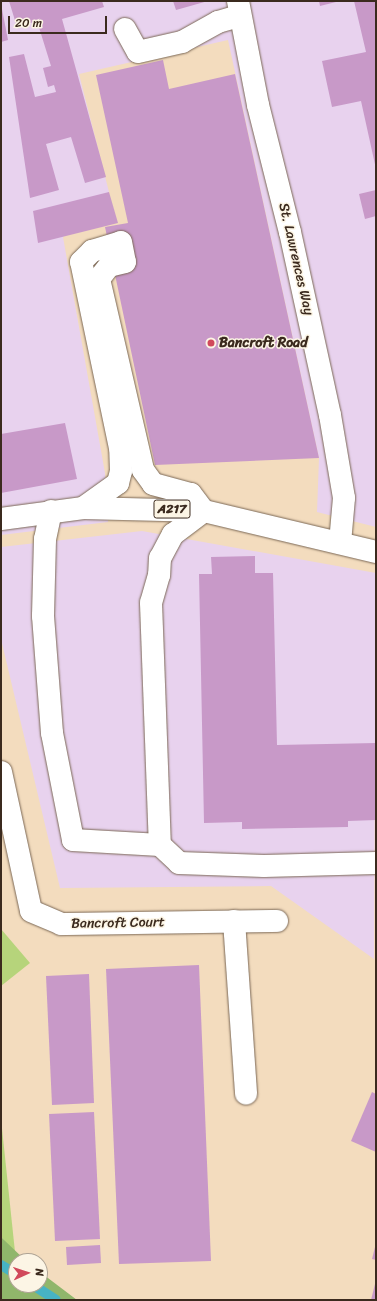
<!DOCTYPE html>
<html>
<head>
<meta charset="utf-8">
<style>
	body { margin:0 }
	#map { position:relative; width:377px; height:1301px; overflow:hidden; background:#f3dcbe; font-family:Sriracha,sans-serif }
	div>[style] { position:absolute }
	.built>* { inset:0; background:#e8d2ee }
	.green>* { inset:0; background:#b6d47b }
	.forest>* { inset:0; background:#90b66b }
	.stream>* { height:10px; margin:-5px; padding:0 5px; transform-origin:5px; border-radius:5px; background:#47b3c4 }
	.building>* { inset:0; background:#c899c8 }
	.roads { filter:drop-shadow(0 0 1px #7b6856) drop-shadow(0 0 1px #7b6856) }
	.minor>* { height:22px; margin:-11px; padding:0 11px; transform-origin:11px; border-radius:11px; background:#fff }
	.major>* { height:22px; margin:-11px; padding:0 11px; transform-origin:11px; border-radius:11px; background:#fff }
	.dots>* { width:11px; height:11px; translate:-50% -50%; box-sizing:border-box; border:2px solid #fcf5e5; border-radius:50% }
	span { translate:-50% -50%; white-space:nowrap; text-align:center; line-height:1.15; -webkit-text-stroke:3px #fcf5e5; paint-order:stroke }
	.shield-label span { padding:1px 3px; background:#fcf5e5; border:1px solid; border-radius:3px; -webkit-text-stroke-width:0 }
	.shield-label { font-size:13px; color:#3b2a1e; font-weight:700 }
	.street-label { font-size:14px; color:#3b2a1e }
	.poi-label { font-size:14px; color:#3b2a1e; font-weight:700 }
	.left { translate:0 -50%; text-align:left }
	.frame { position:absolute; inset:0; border:2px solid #3b2a1e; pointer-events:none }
	.north { position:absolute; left:8px; top:1253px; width:40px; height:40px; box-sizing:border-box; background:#fcf5e5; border:1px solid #afa495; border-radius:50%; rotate:87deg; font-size:11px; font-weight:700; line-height:16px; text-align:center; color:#3b2a1e }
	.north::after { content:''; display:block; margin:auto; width:14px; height:18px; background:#d1495b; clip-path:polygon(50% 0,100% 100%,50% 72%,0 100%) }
	.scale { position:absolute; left:8px; top:16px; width:99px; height:18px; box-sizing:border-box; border:2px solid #3b2a1e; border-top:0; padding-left:5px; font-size:12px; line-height:14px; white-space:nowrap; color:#3b2a1e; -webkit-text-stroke:3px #fcf5e5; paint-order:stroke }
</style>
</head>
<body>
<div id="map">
	<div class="built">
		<div style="clip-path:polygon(1px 1px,376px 1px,376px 527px,317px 512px,319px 458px,228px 40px,79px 74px,109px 192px,63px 237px,105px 473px,108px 522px,1px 535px)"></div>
		<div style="clip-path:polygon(142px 531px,376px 573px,374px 959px,271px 886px,60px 888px,1px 639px,1px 547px)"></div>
	</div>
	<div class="green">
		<div style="clip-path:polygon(1px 929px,30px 963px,1px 986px)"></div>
		<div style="clip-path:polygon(1px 1119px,15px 1252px,1px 1237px)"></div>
	</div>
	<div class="forest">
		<div style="clip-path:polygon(1px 1237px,26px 1261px,16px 1261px,16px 1285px,40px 1285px,40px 1272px,77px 1300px,1px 1300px)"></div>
	</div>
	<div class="stream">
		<div style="left:1px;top:1265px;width:17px;rotate:31deg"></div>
		<div style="left:33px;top:1285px;width:27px;rotate:33deg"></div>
	</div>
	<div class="building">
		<div style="clip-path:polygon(9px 1px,102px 1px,104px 7px,62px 19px,106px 177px,85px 183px,71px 137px,46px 144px,59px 190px,30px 198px,9px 57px,24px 54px,35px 97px,56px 92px,54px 85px,48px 87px,43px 68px,51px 66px,37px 21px,17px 27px)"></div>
		<div style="clip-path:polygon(173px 1px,208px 1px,176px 10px)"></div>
		<div style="clip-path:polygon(319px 1px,336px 1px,336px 2px,320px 6px)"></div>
		<div style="clip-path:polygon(354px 1px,376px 1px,376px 169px,361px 101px,332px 107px,322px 61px,366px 52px)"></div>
		<div style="clip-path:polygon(1px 4px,8px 40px,1px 42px)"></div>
		<div style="clip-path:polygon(163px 60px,169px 89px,235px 74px,319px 458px,155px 465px,105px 227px,128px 223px,96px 75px)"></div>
		<div style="clip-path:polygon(376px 190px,376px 216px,365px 219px,359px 194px)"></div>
		<div style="clip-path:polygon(109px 192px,118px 223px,38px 243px,33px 211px)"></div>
		<div style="clip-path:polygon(65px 423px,77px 479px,1px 493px,1px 434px)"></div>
		<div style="clip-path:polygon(255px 556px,255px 573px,273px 573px,277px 745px,376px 743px,376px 820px,348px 821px,348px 827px,242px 829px,242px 822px,204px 823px,199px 574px,212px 574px,211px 557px)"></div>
		<div style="clip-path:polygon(199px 965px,211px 1261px,119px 1264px,106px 969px)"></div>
		<div style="clip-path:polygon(89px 974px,94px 1103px,52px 1105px,46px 976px)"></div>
		<div style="clip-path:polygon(372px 1092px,376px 1094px,376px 1152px,351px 1141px)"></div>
		<div style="clip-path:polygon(94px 1112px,100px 1239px,55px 1241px,49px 1114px)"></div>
		<div style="clip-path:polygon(100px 1245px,101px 1263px,67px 1265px,66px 1247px)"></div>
		<div style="clip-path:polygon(375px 1247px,376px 1247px,376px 1260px,372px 1259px)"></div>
		<div style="clip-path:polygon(375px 1284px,376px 1300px,371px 1300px)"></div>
	</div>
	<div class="roads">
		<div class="minor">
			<div style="left:238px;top:1px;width:106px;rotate:79.1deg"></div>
			<div style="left:258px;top:105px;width:131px;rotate:75.9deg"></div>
			<div style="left:290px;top:232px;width:187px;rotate:77.7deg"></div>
			<div style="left:330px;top:415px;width:84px;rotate:80.4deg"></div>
			<div style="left:344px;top:498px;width:45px;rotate:95.1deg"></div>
			<div style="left:125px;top:29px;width:26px;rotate:61deg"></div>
			<div style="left:138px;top:52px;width:45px;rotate:-12.8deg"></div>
			<div style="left:182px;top:42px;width:41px;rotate:-29.1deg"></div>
			<div style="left:218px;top:22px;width:22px;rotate:-16deg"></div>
			<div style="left:83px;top:508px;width:43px;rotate:-35.5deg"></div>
			<div style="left:118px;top:483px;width:12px;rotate:-76deg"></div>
			<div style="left:121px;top:471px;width:23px;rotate:-92deg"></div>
			<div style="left:120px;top:448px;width:190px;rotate:-101.8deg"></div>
			<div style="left:81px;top:262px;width:16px;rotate:-45deg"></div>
			<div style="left:92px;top:251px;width:30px;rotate:-17deg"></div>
			<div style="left:121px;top:242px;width:20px;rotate:79deg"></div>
			<div style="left:125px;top:262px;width:16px;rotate:166deg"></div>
			<div style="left:109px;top:266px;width:16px;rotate:128deg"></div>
			<div style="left:99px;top:279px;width:196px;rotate:77deg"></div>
			<div style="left:143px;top:470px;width:17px;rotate:54deg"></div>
			<div style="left:153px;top:484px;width:39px;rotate:15deg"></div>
			<div style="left:191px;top:494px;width:21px;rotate:53deg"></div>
			<div style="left:204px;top:511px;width:39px;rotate:143deg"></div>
			<div style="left:173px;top:534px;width:27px;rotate:118deg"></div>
			<div style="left:160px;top:558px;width:17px;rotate:93deg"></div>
			<div style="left:159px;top:575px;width:29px;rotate:106deg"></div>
			<div style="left:151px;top:603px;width:242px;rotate:87.9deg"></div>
			<div style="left:51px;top:511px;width:29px;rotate:102deg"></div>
			<div style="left:45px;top:539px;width:77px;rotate:91.5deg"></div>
			<div style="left:43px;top:616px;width:117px;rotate:85.6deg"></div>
			<div style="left:52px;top:733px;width:109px;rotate:78.9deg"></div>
			<div style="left:73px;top:840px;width:87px;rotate:3.3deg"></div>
			<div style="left:160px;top:845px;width:26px;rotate:43deg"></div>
			<div style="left:179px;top:863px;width:85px;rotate:2deg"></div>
			<div style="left:264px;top:866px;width:112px;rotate:-1.5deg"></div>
			<div style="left:1px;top:772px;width:142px;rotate:77.8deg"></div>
			<div style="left:31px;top:911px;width:33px;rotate:23deg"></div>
			<div style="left:61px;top:924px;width:216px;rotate:-0.8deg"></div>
			<div style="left:234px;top:921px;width:173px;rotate:86deg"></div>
		</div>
		<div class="major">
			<div style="left:1px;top:519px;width:83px;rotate:-7.6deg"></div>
			<div style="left:83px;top:508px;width:121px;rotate:1.4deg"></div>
			<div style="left:204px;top:511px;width:177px;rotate:13.4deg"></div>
		</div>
	</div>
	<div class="dots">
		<div style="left:211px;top:343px;background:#d1495b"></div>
	</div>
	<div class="shield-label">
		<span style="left:172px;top:509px">A217</span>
	</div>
	<div class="street-label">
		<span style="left:296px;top:259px;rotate:77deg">St. Lawrences Way</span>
		<span style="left:118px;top:923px;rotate:-1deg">Bancroft Court</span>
	</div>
	<div class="poi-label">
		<span class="left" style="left:219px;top:343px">Bancroft Road</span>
	</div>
	<div class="frame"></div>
	<div class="north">N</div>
	<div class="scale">20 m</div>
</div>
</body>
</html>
